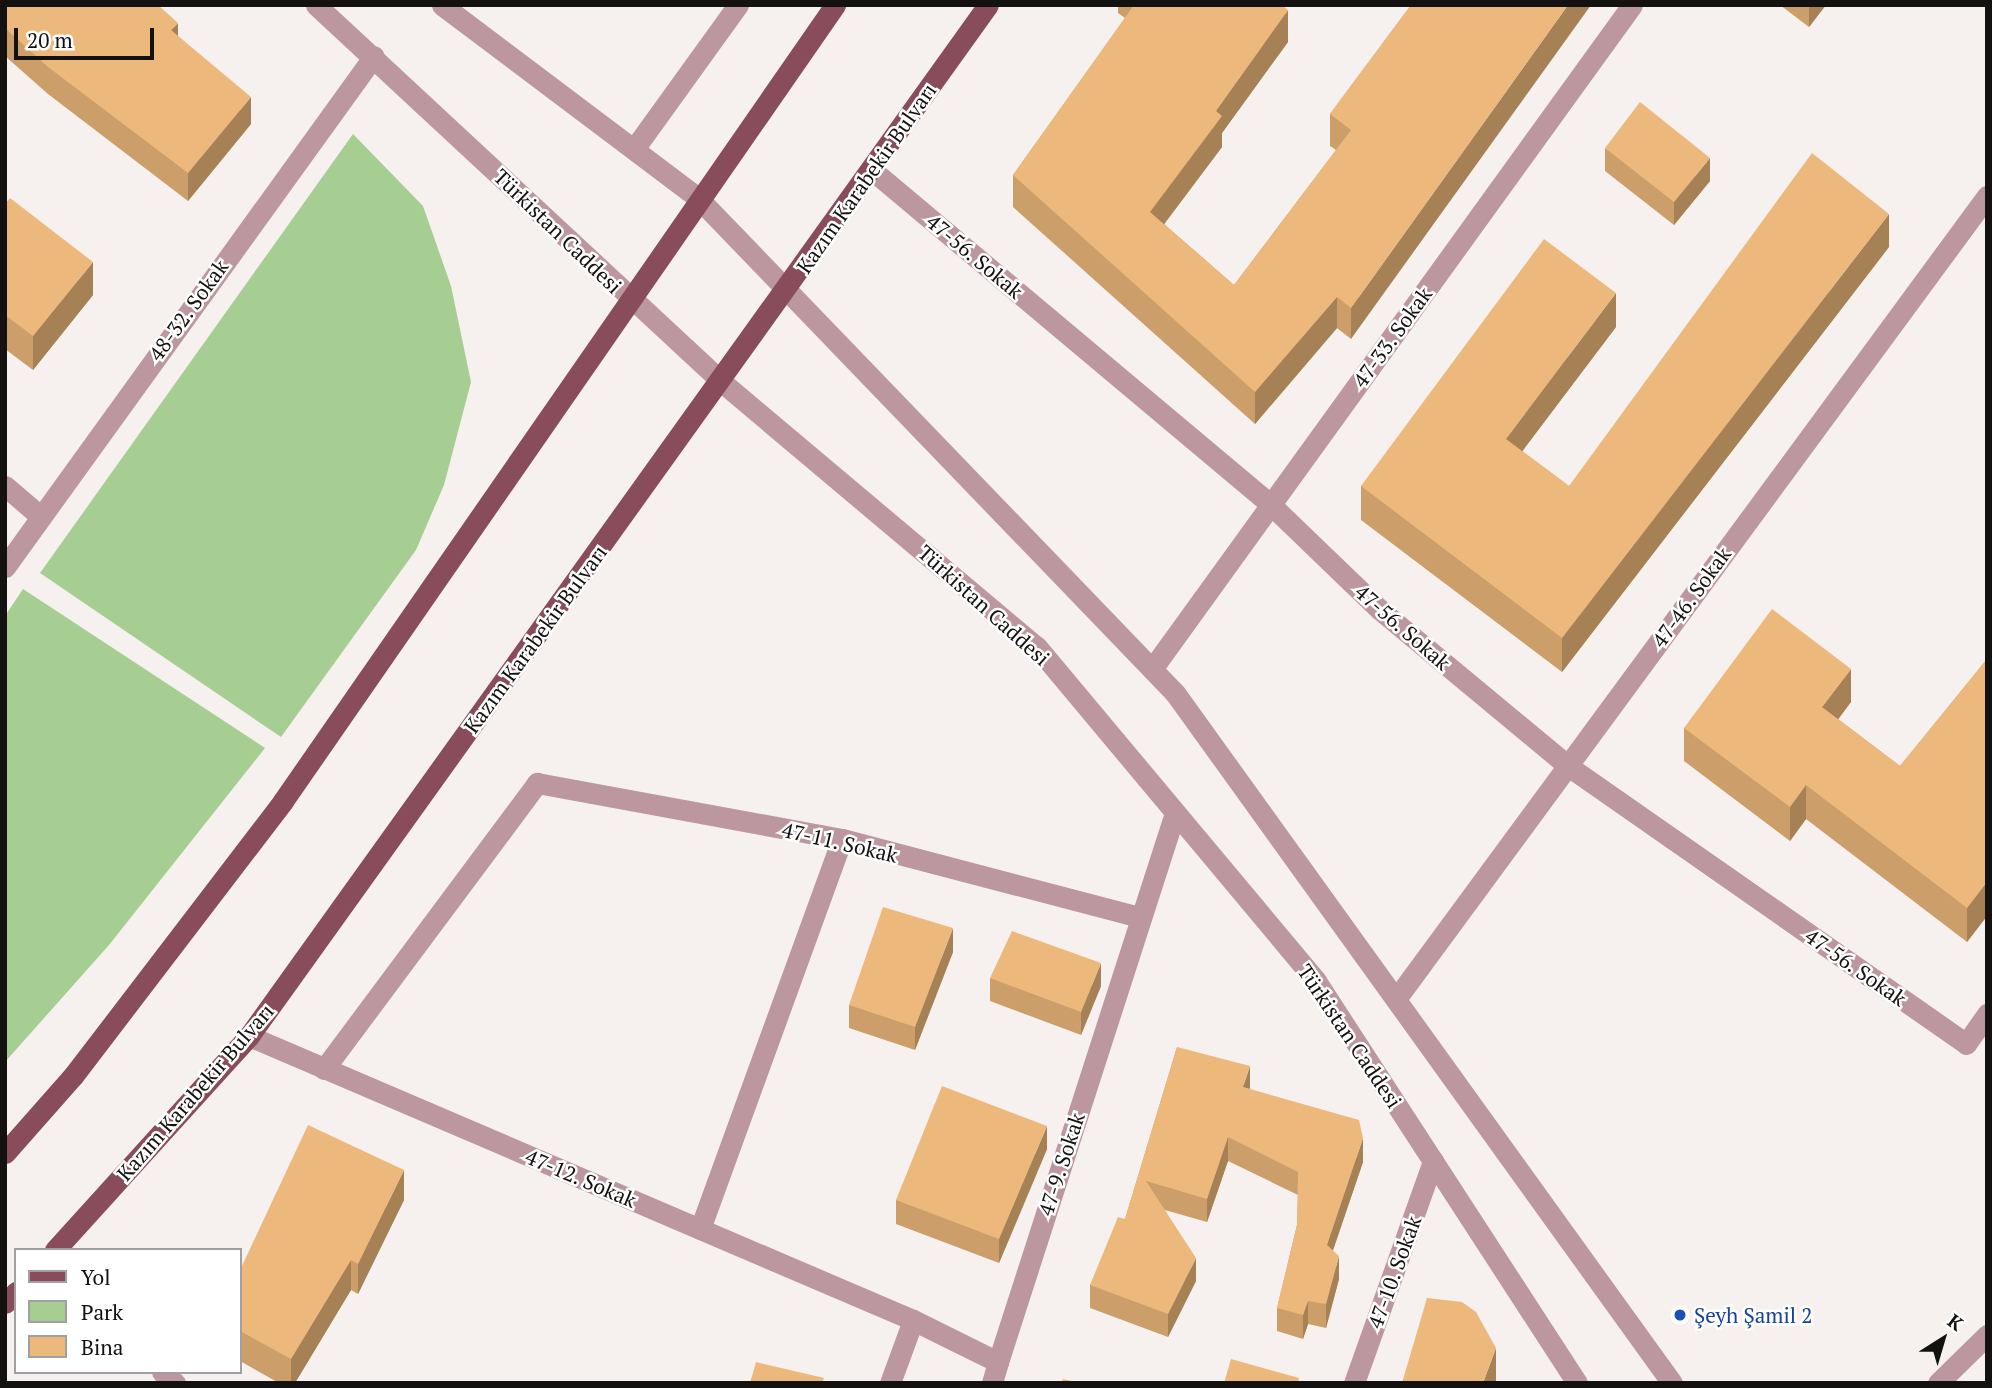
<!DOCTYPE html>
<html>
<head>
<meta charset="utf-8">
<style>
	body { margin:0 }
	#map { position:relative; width:1992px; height:1388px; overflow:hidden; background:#f6f1ef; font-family:"PT Serif",serif }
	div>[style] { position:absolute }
	.green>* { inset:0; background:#a6cd92 }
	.minor>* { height:21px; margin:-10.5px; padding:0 10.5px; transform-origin:10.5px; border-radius:10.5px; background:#bc979f }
	.major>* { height:21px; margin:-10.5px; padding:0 10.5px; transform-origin:10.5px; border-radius:10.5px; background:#894c5b }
	.wall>* { inset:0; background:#cc9e6a }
	.shaded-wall>* { inset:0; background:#a68156 }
	.building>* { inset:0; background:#edb87b }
	.dots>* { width:19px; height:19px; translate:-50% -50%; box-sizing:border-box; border:4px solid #fff; border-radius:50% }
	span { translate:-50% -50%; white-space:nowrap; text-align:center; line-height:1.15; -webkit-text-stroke:5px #fff; paint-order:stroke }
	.street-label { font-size:21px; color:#141211 }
	.transit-label { font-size:21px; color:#164399 }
	.left { translate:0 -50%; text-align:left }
	.frame { position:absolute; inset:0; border:7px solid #141211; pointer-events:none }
	.legend { position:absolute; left:14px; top:1248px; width:228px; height:126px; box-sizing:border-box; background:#fff; border:2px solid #a1a0a0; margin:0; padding:9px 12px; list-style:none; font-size:21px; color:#141211 }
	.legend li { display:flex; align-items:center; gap:14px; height:35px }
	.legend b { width:35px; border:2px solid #a1a0a0 }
	.north { position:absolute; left:1908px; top:1304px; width:70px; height:70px; -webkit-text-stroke:5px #fff; paint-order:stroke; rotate:37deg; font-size:19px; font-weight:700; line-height:28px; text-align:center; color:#141211 }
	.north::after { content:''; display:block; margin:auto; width:24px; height:32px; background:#141211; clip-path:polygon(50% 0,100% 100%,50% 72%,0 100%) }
	.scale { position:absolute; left:14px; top:28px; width:140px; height:32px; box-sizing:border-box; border:4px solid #141211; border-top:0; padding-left:9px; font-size:21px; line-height:24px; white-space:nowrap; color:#141211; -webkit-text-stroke:5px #fff; paint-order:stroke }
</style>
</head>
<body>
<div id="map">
	<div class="green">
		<div style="clip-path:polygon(353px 134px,423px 206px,451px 286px,471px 382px,444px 485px,416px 550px,281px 737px,40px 573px)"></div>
		<div style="clip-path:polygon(23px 589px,265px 748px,109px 945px,5px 1062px,5px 616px)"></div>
	</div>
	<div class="minor">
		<div style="left:316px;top:5px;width:555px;rotate:42.88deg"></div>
		<div style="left:723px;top:383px;width:410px;rotate:40.1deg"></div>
		<div style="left:1037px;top:647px;width:435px;rotate:50.1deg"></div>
		<div style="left:1316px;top:981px;width:479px;rotate:57deg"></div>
		<div style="left:442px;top:5px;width:321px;rotate:37deg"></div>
		<div style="left:698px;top:198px;width:687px;rotate:46.06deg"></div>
		<div style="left:1175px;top:693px;width:850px;rotate:54.24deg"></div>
		<div style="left:634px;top:149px;width:178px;rotate:-54.2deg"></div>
		<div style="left:872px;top:170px;width:518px;rotate:39.99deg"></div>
		<div style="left:1269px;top:503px;width:153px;rotate:43.9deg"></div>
		<div style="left:1379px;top:609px;width:246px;rotate:39.7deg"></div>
		<div style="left:1568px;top:766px;width:485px;rotate:34.9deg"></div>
		<div style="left:1966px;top:1044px;width:37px;rotate:-55deg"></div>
		<div style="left:5px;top:486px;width:45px;rotate:40.5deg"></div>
		<div style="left:5px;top:567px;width:630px;rotate:-54.17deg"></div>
		<div style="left:1152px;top:669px;width:819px;rotate:-54.14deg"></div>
		<div style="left:1396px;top:999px;width:997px;rotate:-53.65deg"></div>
		<div style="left:249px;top:1036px;width:722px;rotate:23.16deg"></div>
		<div style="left:324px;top:1069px;width:357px;rotate:-53.3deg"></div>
		<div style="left:537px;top:783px;width:310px;rotate:10.4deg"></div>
		<div style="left:842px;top:839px;width:308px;rotate:14.7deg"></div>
		<div style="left:700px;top:1229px;width:415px;rotate:-70deg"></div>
		<div style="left:162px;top:1372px;width:17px;rotate:40deg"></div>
		<div style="left:890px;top:1383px;width:67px;rotate:-69.9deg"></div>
		<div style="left:913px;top:1320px;width:95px;rotate:26.3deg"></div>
		<div style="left:998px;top:1362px;width:577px;rotate:-72.13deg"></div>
		<div style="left:992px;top:1383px;width:22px;rotate:-74deg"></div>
		<div style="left:1354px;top:1383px;width:236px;rotate:-70.4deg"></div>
		<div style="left:1938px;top:1383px;width:69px;rotate:-44.4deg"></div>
	</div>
	<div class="major">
		<div style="left:5px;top:1153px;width:103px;rotate:-48.6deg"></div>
		<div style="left:73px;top:1076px;width:346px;rotate:-52.6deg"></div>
		<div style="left:283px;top:801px;width:969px;rotate:-55.26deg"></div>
		<div style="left:55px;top:1250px;width:289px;rotate:-47.8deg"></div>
		<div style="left:249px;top:1036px;width:1268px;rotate:-54.37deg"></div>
		<div style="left:5px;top:1303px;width:16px;rotate:-45deg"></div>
	</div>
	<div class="wall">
		<div style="clip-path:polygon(5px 5px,178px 36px,251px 124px,188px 201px,48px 94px,5px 56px)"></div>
		<div style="clip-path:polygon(1118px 5px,1285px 5px,1284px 7px,1288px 42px,1222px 133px,1222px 147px,1164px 224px,1234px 285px,1336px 150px,1330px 146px,1330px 114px,1411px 5px,1351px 339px,1337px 328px,1255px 424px,1013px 207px,1013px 175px,1125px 18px,1118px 13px)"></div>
		<div style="clip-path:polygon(1780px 5px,1826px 5px,1809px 27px)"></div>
		<div style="clip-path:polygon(1605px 148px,1710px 181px,1674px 225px,1605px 171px)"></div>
		<div style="clip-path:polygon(5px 204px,93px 295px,33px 370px,5px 349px)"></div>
		<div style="clip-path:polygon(1889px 247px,1562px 672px,1361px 520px,1361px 486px,1616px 327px,1522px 451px,1569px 486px)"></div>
		<div style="clip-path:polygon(1987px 659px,1987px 916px,1967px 942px,1806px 819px,1790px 841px,1684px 761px,1684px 728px,1851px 702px,1838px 719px,1900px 766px)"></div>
		<div style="clip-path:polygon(953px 952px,915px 1050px,849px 1028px,849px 1005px)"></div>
		<div style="clip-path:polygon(990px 978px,1101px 986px,1081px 1035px,990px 1001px)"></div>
		<div style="clip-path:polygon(1177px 1047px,1250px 1089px,1363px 1162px,1333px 1250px,1339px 1279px,1326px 1328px,1308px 1324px,1303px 1339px,1277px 1331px,1277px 1308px,1297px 1225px,1298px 1195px,1228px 1161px,1207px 1222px,1165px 1210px,1196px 1281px,1168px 1337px,1090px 1308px,1090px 1285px,1125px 1219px)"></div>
		<div style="clip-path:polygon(1047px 1149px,999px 1263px,896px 1224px,896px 1200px)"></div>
		<div style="clip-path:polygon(404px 1200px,358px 1294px,351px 1290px,295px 1383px,279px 1383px,240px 1361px,240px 1268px)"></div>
	</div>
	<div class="shaded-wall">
		<div style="clip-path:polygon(1568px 5px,1591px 5px,1351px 339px,1351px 308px)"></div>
		<div style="clip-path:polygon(1809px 5px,1826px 5px,1809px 27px)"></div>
		<div style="clip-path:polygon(1288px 10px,1288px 42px,1222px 133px,1222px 147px,1150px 243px,1150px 212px,1216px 111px)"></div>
		<div style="clip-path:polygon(178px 23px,178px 50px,171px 30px)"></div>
		<div style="clip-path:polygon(251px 97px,251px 124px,188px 201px,188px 173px)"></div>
		<div style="clip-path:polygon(1710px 158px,1710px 181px,1674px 225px,1674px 202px)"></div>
		<div style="clip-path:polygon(1889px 214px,1889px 247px,1562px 672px,1562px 638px)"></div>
		<div style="clip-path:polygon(93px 262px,93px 295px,33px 370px,33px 336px)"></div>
		<div style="clip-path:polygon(1616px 293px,1616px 327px,1506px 473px,1506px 439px)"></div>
		<div style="clip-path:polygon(1337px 297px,1337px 328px,1255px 424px,1255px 392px)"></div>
		<div style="clip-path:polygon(1851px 669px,1851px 702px,1822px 741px,1822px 707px)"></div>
		<div style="clip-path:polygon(1806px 785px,1806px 819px,1790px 841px,1790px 807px)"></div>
		<div style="clip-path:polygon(1987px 882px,1987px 916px,1967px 942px,1967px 908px)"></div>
		<div style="clip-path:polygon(953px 928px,953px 952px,915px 1050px,915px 1027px)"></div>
		<div style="clip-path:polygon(1101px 963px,1101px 986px,1081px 1035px,1081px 1012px)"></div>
		<div style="clip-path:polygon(1250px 1066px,1250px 1089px,1243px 1087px)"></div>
		<div style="clip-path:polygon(1047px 1126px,1047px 1149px,999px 1263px,999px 1239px)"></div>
		<div style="clip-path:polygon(1228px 1137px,1228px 1161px,1207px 1222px,1207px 1199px)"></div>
		<div style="clip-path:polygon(1363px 1138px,1363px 1162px,1327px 1268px,1327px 1245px)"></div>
		<div style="clip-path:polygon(404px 1170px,404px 1200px,358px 1294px,358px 1264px)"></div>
		<div style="clip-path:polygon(1339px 1256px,1339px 1279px,1326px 1328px,1326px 1304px)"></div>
		<div style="clip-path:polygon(1196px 1258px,1196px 1281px,1168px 1337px,1168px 1314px)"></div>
		<div style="clip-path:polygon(351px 1260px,351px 1290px,295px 1383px,291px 1383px,291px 1359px)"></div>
		<div style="clip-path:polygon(1308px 1301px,1308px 1324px,1303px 1339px,1303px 1315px)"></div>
		<div style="clip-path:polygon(1496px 1348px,1496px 1381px,1495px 1383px,1483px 1383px)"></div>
	</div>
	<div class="building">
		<div style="clip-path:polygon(5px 5px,158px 5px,178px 23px,171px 30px,251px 97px,188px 173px,48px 67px,5px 28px)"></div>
		<div style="clip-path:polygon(1134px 5px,1282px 5px,1288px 10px,1216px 111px,1222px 116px,1150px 212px,1234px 285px,1351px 130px,1330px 114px,1411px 5px,1568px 5px,1351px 308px,1337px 297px,1255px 392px,1013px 175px)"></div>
		<div style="clip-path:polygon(1640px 102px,1710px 158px,1674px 202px,1605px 148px)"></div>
		<div style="clip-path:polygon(1812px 153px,1889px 214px,1562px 638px,1361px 486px,1544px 239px,1616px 293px,1506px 439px,1569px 486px)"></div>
		<div style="clip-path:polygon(10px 198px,93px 262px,33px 336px,5px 315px,5px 204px)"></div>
		<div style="clip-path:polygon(1772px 609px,1851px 669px,1822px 707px,1900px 766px,1987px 659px,1987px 882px,1967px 908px,1806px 785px,1790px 807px,1684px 728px)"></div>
		<div style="clip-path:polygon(883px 907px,953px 928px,915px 1027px,849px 1005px)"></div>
		<div style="clip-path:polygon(1012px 931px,1101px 963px,1081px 1012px,990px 978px)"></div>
		<div style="clip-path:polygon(1177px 1047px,1250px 1066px,1243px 1087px,1359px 1120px,1363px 1138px,1327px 1245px,1339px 1256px,1326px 1304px,1308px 1301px,1303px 1315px,1277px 1308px,1297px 1225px,1298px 1172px,1228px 1137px,1207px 1199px,1146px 1181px,1196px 1258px,1168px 1314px,1090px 1285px,1118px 1217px,1125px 1219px)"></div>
		<div style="clip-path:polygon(942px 1086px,1047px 1126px,999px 1239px,896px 1200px)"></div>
		<div style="clip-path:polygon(308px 1125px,404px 1170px,358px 1264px,351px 1260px,291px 1359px,240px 1331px,240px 1268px,241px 1268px)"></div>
		<div style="clip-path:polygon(1427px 1298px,1462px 1302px,1476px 1312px,1496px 1348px,1483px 1383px,1402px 1383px)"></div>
		<div style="clip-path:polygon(1231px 1359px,1299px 1378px,1298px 1383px,1224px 1383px)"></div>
		<div style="clip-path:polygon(756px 1362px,824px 1378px,822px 1383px,750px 1383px)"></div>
		<div style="clip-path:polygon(1063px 1379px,1080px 1383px,1061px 1383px)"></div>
	</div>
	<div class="dots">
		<div style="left:1680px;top:1315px;background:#1a4fb4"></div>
	</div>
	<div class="street-label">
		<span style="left:866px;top:178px;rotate:-55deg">Kazım Karabekir Bulvarı</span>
		<span style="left:558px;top:231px;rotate:44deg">Türkistan Caddesi</span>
		<span style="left:975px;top:256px;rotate:40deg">47-56. Sokak</span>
		<span style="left:188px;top:310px;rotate:-54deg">48-32. Sokak</span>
		<span style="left:1392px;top:337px;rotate:-54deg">47-33. Sokak</span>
		<span style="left:1691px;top:597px;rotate:-54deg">47-46. Sokak</span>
		<span style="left:984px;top:605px;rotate:42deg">Türkistan Caddesi</span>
		<span style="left:1403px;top:627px;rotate:41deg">47-56. Sokak</span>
		<span style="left:535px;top:639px;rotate:-54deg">Kazım Karabekir Bulvarı</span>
		<span style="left:840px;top:842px;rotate:13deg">47-11. Sokak</span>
		<span style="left:1856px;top:967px;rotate:35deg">47-56. Sokak</span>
		<span style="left:1350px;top:1036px;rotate:56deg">Türkistan Caddesi</span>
		<span style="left:195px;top:1092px;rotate:-49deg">Kazım Karabekir Bulvarı</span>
		<span style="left:1061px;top:1164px;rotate:-72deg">47-9. Sokak</span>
		<span style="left:581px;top:1178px;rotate:23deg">47-12. Sokak</span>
		<span style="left:1394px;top:1272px;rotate:-70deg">47-10. Sokak</span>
	</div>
	<div class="transit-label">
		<span class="left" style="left:1694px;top:1315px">Şeyh Şamil 2</span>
	</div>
	<div class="frame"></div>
	<ul class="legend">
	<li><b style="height:9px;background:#894c5b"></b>Yol</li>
	<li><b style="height:19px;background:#a6cd92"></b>Park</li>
	<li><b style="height:19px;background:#edb87b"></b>Bina</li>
	</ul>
	<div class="north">K</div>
	<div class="scale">20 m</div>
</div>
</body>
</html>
